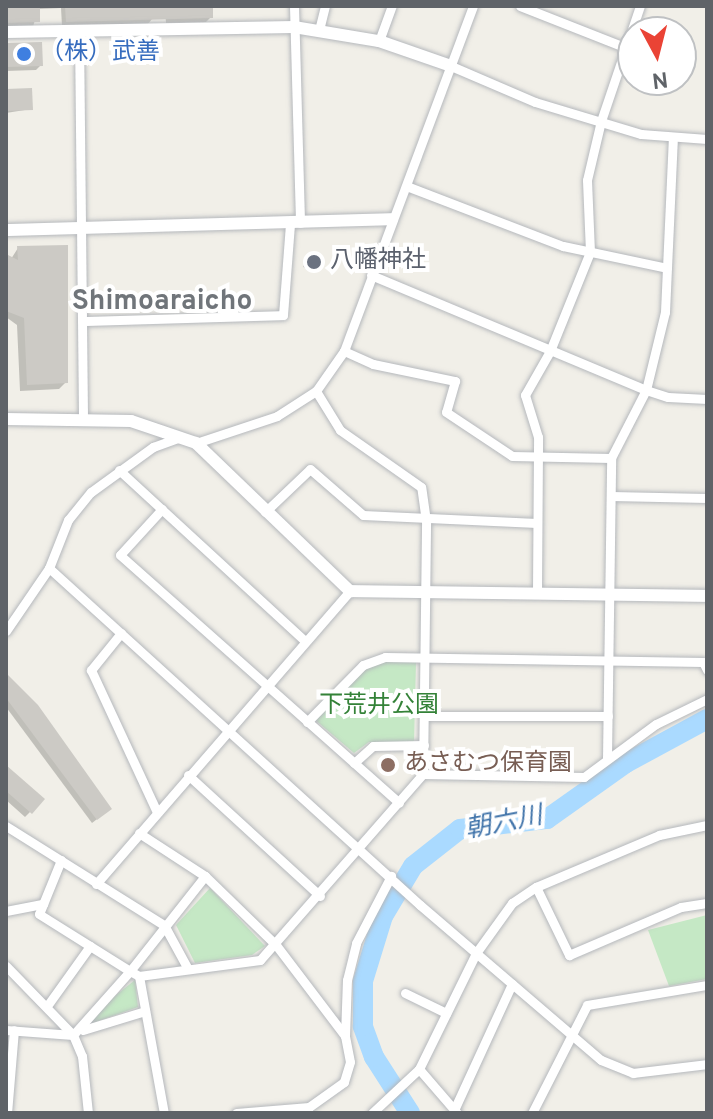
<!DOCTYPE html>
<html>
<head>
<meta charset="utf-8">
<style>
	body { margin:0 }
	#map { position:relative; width:713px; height:1119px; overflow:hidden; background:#f1efe8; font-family:Overpass,"Noto Sans JP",sans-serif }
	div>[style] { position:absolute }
	.green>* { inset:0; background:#c5e8c5 }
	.shadow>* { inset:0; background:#0003 }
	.river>* { height:20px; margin:-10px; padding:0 10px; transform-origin:10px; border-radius:10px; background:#aadaff }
	.building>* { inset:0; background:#cccac5 }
	.roads { filter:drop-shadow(0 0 2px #b5b8bc) drop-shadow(0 0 2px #b5b8bc) }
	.street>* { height:9px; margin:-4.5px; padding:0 4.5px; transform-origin:4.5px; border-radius:4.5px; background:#fff }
	.secondary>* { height:12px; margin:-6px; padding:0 6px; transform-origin:6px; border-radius:6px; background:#fff }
	.dots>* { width:22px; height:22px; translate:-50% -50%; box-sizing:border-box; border:4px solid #fff; border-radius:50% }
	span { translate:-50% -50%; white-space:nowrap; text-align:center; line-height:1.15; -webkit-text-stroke:8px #fff; paint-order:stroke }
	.shop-label { font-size:24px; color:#366cbe }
	.left { translate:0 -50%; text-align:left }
	.worship-label { font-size:24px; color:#5b616d }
	.park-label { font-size:24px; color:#348238 }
	.education-label { font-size:24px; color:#785e54 }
	.water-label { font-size:26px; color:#4174aa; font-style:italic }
	.quarter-label { font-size:28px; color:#70757a; font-weight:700 }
	.frame { position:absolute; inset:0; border:8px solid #5f6368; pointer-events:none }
	.north { position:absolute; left:617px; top:16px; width:80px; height:80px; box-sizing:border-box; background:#fff; border:2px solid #bfc1c3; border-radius:50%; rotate:173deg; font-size:22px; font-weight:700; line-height:32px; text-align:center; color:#5f6368 }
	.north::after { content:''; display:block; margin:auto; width:28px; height:36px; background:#ea4335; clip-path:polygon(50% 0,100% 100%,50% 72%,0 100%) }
</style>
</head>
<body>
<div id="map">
	<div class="green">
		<div style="clip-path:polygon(379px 661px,416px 662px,414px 744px,369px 742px,354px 753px,314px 719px,366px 667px)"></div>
		<div style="clip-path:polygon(210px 888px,265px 946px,252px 955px,195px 963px,176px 925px)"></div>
		<div style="clip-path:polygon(707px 915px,707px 979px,669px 986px,648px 930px)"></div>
		<div style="clip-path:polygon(135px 980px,138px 1007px,90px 1024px,111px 999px)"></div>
	</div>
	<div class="shadow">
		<div style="clip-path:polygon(6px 6px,152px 6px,152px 19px,148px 24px,62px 26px,61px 8px,38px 9px,33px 27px,6px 28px)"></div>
		<div style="clip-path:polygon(165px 6px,211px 6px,211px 17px,206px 22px,166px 23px)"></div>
		<div style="clip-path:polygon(6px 45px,41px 65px,36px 70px,6px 71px)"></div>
		<div style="clip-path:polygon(6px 91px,31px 109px,6px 113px)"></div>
		<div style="clip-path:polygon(18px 248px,66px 382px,59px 389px,20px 391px,17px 325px,6px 317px,6px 257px,11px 259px)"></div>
		<div style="clip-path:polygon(6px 676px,105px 813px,92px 823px,6px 707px)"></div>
		<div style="clip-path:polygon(6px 767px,42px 800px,25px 817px,6px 800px)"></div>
	</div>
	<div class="river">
		<div style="left:410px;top:1113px;width:67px;rotate:-122.7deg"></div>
		<div style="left:374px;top:1057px;width:33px;rotate:-110deg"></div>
		<div style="left:363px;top:1026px;width:45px;rotate:-90deg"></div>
		<div style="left:363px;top:981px;width:68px;rotate:-72.9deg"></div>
		<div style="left:383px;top:916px;width:58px;rotate:-59deg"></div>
		<div style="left:413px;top:866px;width:60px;rotate:-38.2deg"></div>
		<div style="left:460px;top:829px;width:88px;rotate:-6.6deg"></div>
		<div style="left:547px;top:819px;width:97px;rotate:-35.3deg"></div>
		<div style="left:626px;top:763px;width:92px;rotate:-28.5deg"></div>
	</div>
	<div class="building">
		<div style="clip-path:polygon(6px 6px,40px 6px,40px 22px,6px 23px)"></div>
		<div style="clip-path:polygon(65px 6px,213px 6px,213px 18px,66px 22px)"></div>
		<div style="clip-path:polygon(42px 42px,43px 66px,6px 67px,6px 43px)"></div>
		<div style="clip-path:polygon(32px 88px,33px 110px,6px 111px,6px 89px)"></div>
		<div style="clip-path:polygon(68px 245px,68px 383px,27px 385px,24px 318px,6px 311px,6px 254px,18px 260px,17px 246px)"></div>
		<div style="clip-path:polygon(309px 254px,323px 258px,318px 272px,303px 267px)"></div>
		<div style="clip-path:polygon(6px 673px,38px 705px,112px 809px,97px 820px,6px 698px)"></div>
		<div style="clip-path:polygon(6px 765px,45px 799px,32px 814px,6px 791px)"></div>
	</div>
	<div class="roads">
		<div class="street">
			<div style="left:294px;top:6px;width:217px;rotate:88.4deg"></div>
			<div style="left:520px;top:6px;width:112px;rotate:21.5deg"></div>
			<div style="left:319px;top:30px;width:25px;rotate:-76deg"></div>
			<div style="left:79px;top:33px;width:383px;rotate:89.4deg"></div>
			<div style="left:379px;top:41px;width:37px;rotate:-70deg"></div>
			<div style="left:451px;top:66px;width:91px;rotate:23.2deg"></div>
			<div style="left:535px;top:102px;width:111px;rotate:16.8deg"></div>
			<div style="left:641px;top:134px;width:66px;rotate:4.3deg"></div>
			<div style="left:409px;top:187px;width:165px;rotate:21deg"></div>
			<div style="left:563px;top:246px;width:106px;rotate:11.9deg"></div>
			<div style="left:371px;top:275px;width:298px;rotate:22.7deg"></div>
			<div style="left:646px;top:390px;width:23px;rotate:18deg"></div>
			<div style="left:668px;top:397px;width:39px;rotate:3deg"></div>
			<div style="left:82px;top:321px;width:201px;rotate:-1.7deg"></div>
			<div style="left:283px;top:315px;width:92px;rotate:-85.6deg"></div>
			<div style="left:344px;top:351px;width:32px;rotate:24deg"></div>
			<div style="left:373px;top:364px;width:84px;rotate:11.7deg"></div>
			<div style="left:455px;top:381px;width:32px;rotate:106deg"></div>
			<div style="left:446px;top:412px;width:79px;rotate:33.7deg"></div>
			<div style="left:512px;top:456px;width:99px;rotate:1.2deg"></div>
			<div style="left:196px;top:443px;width:85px;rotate:-18.4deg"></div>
			<div style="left:277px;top:416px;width:46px;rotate:-32.7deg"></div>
			<div style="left:316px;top:391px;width:49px;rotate:-55deg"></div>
			<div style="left:344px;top:351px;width:368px;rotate:-69.5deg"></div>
			<div style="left:119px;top:470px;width:253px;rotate:42.6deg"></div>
			<div style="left:611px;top:496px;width:96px;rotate:1.2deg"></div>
			<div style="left:162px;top:509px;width:62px;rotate:132.4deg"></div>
			<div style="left:120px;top:555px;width:373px;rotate:41.6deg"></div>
			<div style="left:265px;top:512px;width:62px;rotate:-43.7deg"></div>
			<div style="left:310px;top:469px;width:70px;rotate:41deg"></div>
			<div style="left:363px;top:515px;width:174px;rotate:2.6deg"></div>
			<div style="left:49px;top:568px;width:501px;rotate:42.25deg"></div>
			<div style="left:420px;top:905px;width:238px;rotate:40.6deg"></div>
			<div style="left:601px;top:1060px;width:35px;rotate:22deg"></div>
			<div style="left:633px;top:1073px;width:75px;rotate:-6.9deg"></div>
			<div style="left:537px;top:592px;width:155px;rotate:-89.6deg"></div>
			<div style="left:538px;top:437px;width:44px;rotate:-107.2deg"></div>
			<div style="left:525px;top:395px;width:51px;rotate:-60.4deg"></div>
			<div style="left:550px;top:351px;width:107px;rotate:-68deg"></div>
			<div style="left:590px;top:252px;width:72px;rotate:-92.4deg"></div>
			<div style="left:587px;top:180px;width:61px;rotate:-76.7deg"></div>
			<div style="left:601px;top:121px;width:121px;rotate:-71.3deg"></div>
			<div style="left:6px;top:631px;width:76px;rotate:-55.7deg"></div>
			<div style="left:49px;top:568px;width:52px;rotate:-68.4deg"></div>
			<div style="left:68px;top:520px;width:36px;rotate:-51deg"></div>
			<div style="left:91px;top:492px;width:77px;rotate:-36deg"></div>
			<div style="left:153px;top:447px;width:30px;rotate:-20deg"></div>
			<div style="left:121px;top:633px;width:48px;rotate:129deg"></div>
			<div style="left:91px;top:670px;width:157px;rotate:65.1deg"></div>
			<div style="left:424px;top:716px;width:184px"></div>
			<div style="left:307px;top:722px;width:80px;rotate:-45.5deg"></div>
			<div style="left:363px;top:665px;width:23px;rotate:-20deg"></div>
			<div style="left:385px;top:657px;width:318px;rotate:0.9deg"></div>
			<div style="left:703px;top:662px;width:9px;rotate:63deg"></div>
			<div style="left:607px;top:758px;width:300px;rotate:-89.2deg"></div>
			<div style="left:611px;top:458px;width:76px;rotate:-62.8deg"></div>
			<div style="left:646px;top:390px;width:80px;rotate:-76.3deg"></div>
			<div style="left:665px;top:312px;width:174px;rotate:-87.4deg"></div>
			<div style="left:354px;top:763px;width:25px;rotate:-42deg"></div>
			<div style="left:373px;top:746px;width:51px;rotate:-1.1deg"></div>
			<div style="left:423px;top:774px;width:161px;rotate:1.1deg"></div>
			<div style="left:584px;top:777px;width:89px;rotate:-36.4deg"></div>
			<div style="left:656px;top:724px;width:57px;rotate:-26.1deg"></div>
			<div style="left:188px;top:775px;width:179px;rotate:42.5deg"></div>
			<div style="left:6px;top:826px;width:186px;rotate:32.1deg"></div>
			<div style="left:164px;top:925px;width:50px;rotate:61.4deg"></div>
			<div style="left:139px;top:833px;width:79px;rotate:33.1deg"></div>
			<div style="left:205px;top:876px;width:99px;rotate:44.2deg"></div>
			<div style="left:276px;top:945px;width:114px;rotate:52.8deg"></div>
			<div style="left:345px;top:1036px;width:26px;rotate:79deg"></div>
			<div style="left:350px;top:1062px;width:21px;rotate:107deg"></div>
			<div style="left:344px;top:1082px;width:43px;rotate:144.5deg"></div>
			<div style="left:309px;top:1107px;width:73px;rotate:175.3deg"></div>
			<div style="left:61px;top:860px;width:58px;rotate:112.2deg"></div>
			<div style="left:39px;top:914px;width:107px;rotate:32.1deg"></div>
			<div style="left:130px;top:971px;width:121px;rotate:-51.7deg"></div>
			<div style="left:96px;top:884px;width:388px;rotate:-49.1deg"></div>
			<div style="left:536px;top:887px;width:76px;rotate:64.1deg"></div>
			<div style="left:569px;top:955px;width:122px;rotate:-23.2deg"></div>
			<div style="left:681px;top:907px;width:26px;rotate:-9deg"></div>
			<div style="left:6px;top:911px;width:38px;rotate:-11deg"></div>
			<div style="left:6px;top:966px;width:96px;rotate:45.8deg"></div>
			<div style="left:73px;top:1035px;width:23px;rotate:67deg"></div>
			<div style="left:82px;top:1056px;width:57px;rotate:84deg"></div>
			<div style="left:139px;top:976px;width:139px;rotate:79.7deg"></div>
			<div style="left:405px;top:993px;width:46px;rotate:26deg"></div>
			<div style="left:47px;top:1006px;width:74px;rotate:-54.4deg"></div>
			<div style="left:6px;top:1030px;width:67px;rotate:4.3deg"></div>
			<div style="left:73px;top:1035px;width:86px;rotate:-48.3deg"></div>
			<div style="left:130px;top:971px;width:10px;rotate:29deg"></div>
			<div style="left:139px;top:976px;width:122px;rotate:-7.5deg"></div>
			<div style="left:260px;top:960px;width:247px;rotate:-48.8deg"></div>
			<div style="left:423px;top:774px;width:253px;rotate:-89.3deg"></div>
			<div style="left:426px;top:521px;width:34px;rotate:-98deg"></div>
			<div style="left:421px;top:487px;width:99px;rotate:-144.9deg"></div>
			<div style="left:340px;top:430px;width:46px;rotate:-121.6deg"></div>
			<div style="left:83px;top:1030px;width:65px;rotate:-17deg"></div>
			<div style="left:345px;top:1036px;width:56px;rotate:-88deg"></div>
			<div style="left:347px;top:980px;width:38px;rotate:-76deg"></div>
			<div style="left:356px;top:943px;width:76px;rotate:-62.4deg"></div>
			<div style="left:419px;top:1069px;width:58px;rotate:49.2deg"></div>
			<div style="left:454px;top:1110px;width:139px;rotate:-65.3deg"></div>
			<div style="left:7px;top:1113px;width:83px;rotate:-85.2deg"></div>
			<div style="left:372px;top:1113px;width:64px;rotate:-43.1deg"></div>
			<div style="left:419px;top:1069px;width:129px;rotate:-63.8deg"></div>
			<div style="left:476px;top:953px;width:62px;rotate:-54.2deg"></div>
			<div style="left:512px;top:903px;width:29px;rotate:-34deg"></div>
			<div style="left:536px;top:887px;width:134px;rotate:-22.9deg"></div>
			<div style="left:659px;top:835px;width:49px;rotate:-11.8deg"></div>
			<div style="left:532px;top:1113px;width:121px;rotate:-63deg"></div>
			<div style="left:587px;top:1005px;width:122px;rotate:-9.5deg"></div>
		</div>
		<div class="secondary">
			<div style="left:6px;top:32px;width:288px;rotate:-1deg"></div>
			<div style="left:294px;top:27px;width:86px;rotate:9.4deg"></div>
			<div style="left:379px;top:41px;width:76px;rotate:19.1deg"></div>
			<div style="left:6px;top:230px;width:386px;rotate:-1.6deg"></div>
			<div style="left:6px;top:419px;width:125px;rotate:0.9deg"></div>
			<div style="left:131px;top:421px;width:69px;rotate:18.7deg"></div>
			<div style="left:196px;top:443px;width:214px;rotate:43.9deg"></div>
			<div style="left:350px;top:591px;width:357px;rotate:0.8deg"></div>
		</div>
	</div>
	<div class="dots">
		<div style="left:24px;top:54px;background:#3f7fe0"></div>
		<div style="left:314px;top:262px;background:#6b7280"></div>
		<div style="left:388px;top:765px;background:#8d6e63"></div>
	</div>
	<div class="shop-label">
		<span class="left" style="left:40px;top:54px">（株）武善</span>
	</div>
	<div class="worship-label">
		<span class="left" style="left:330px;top:262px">八幡神社</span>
	</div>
	<div class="park-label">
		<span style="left:379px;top:707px">下荒井公園</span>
	</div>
	<div class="education-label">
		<span class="left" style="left:404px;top:765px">あさむつ保育園</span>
	</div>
	<div class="water-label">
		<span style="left:504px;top:824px;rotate:-11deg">朝六川</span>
	</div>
	<div class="quarter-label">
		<span style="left:162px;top:302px">Shimoaraicho</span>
	</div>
	<div class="frame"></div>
	<div class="north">N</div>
</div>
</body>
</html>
